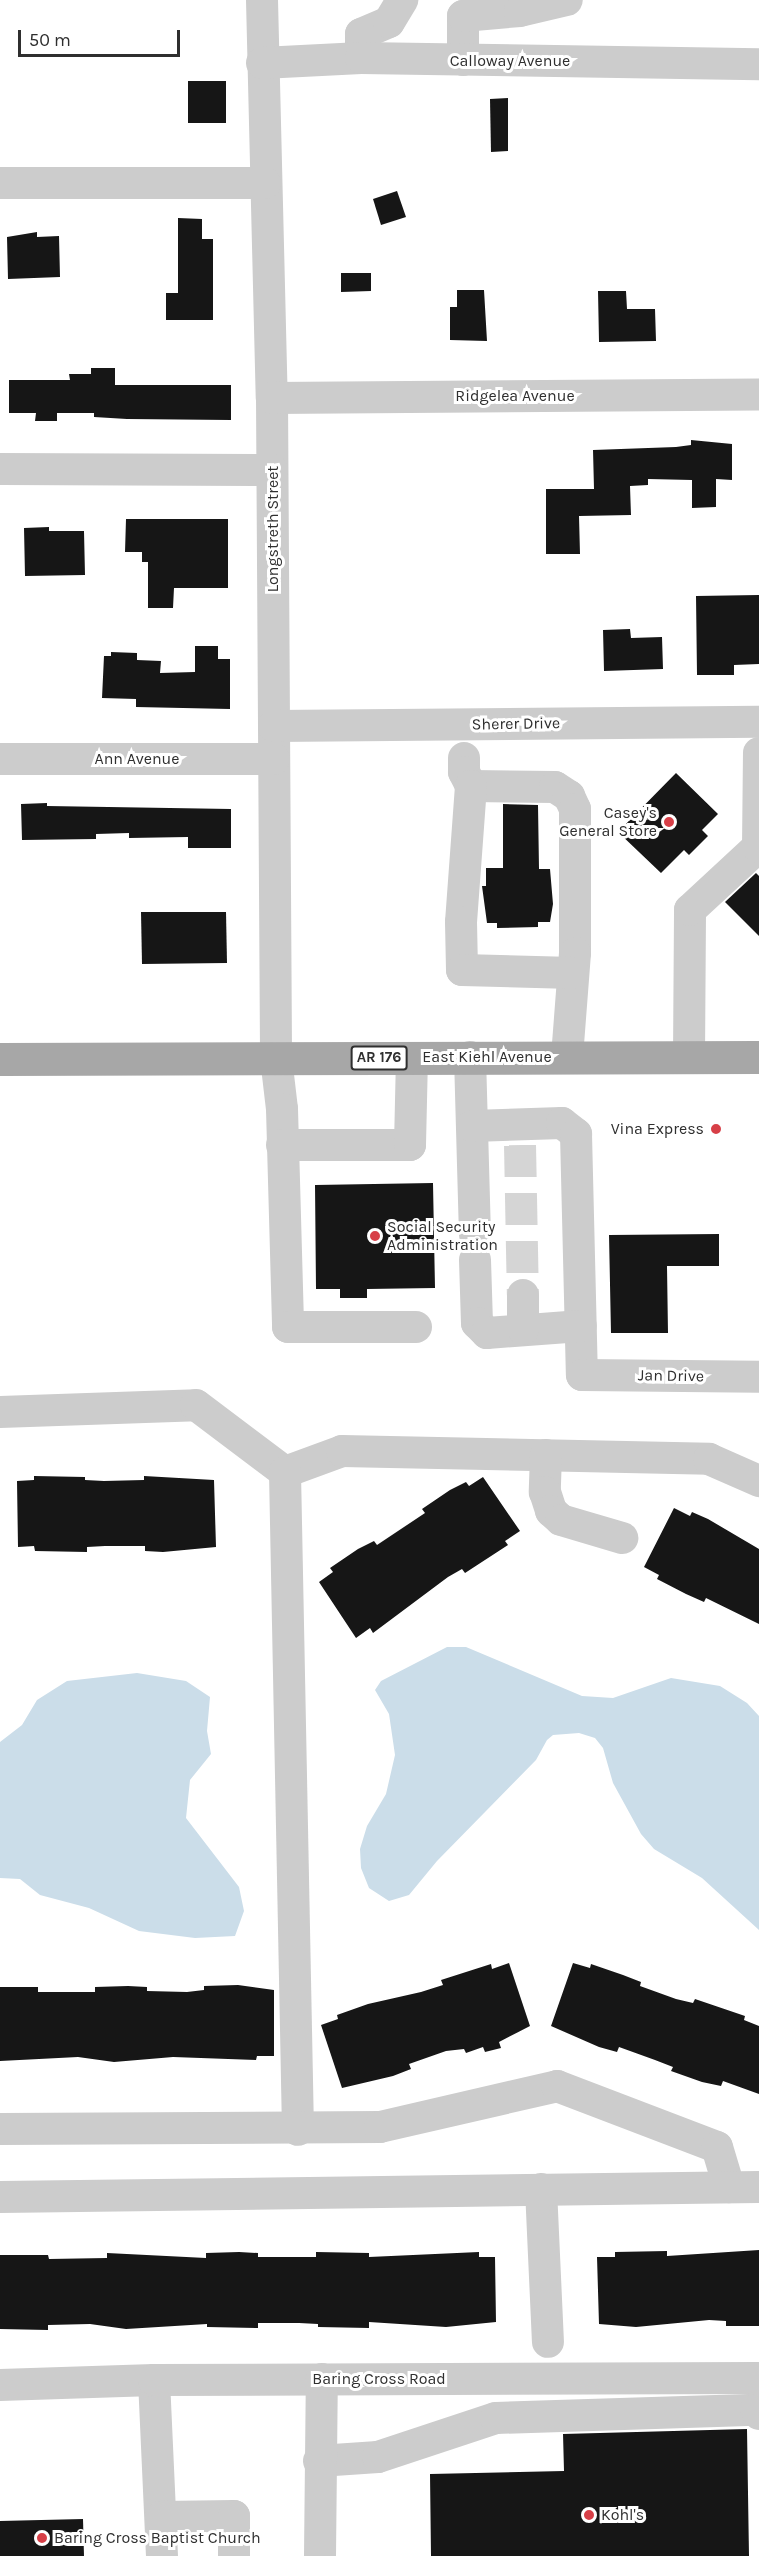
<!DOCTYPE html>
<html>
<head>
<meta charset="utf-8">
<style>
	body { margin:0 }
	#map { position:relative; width:759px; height:2556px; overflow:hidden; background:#fff; font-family:Karla,sans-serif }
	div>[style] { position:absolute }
	.water>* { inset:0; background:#cbdde9 }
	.building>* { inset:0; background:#161616 }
	.minor-tunnel>* { height:32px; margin-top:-16px; transform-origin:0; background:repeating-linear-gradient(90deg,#d5d5d5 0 32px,transparent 0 48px) }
	.minor>* { height:32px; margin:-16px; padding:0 16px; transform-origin:16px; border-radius:16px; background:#ccc }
	.major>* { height:33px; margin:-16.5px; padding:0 16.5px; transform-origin:16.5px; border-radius:16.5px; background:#a7a7a7 }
	.dots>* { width:16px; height:16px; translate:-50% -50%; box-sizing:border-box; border:3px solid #fff; border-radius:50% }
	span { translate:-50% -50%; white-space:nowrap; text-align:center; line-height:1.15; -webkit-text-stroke:6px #fff; paint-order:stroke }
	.shield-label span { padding:2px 4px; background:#fff; border:2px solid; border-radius:4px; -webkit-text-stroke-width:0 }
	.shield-label { font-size:15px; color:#2f2f2f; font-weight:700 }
	.street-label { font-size:16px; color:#2f2f2f }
	.poi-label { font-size:16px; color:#2f2f2f }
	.right { translate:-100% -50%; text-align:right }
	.left { translate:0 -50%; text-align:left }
	.scale { position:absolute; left:18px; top:30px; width:162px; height:27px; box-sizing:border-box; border:3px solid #2f2f2f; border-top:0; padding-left:8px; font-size:18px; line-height:21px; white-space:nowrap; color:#2f2f2f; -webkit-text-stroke:4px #fff; paint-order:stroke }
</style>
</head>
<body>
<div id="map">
	<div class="water">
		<div style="clip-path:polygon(447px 1647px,466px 1647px,582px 1696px,613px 1698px,671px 1678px,720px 1686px,747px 1703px,759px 1716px,759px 1930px,702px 1878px,654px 1849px,641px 1834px,613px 1783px,603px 1748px,595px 1738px,579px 1733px,553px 1735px,547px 1740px,536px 1760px,437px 1861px,409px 1895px,389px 1901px,369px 1888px,361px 1868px,360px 1849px,367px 1826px,386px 1794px,395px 1755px,389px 1714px,375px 1690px,381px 1681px)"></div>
		<div style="clip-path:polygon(137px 1673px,186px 1681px,210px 1697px,207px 1731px,211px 1754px,190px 1780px,186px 1818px,239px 1887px,244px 1911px,235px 1936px,195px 1938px,139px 1931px,89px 1908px,40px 1895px,20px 1879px,0 1878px,0 1742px,22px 1725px,37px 1700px,67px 1681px)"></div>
	</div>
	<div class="building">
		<div style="clip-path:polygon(188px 81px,226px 81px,226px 123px,188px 123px)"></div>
		<div style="clip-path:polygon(508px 98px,508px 151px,491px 152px,490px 99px)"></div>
		<div style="clip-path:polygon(397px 191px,406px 217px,381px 225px,373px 199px)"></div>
		<div style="clip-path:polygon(178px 218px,202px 219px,202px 239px,213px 239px,213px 320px,166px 320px,166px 293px,178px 293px)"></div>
		<div style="clip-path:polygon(37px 232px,37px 237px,59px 236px,60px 277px,8px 279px,7px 237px)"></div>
		<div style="clip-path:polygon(341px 273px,371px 273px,371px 291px,341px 292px)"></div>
		<div style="clip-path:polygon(457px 290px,484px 290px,487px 341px,450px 340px,450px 307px,457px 307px)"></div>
		<div style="clip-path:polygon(598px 291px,626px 291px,627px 309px,655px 309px,656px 341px,599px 342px)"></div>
		<div style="clip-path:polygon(91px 368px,115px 368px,115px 385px,231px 385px,231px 420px,127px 419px,94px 417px,94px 413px,57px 413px,57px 421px,35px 421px,36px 413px,9px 413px,9px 380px,70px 380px,69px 374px,91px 374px)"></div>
		<div style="clip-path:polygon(691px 440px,732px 444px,732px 480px,716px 479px,716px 507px,692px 508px,692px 480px,648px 479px,648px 485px,630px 486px,631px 515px,579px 516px,580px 554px,546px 554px,546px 489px,594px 489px,593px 450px,676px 447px,691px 445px)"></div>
		<div style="clip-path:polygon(126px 519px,228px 519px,228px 588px,174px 588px,173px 608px,148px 608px,148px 562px,142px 562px,142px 552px,125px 552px)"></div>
		<div style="clip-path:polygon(49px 527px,49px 531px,84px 531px,85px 575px,25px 576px,24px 528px)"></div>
		<div style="clip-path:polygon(759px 595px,759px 664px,734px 665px,734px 675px,697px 675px,696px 596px)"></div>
		<div style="clip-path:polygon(630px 629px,631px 638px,662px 637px,663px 669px,604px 671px,603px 630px)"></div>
		<div style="clip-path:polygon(195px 646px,218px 646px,218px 659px,230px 659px,230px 709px,136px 707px,136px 699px,102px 698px,104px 656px,111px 656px,111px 652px,137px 653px,137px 660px,161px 661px,160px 673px,195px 672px)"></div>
		<div style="clip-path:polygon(676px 773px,718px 814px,702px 830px,708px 836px,689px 855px,684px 850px,661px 873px,618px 832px)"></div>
		<div style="clip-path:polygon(47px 803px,47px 806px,231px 809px,231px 848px,188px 848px,188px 837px,129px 838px,129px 833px,96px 834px,96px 839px,22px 840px,21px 804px)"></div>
		<div style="clip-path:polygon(503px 804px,538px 805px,539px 869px,550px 869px,553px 904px,550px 922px,538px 922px,538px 927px,497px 928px,497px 923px,487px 923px,482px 886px,486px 886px,486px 868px,503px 868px)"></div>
		<div style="clip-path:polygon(756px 873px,759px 876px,759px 936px,725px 902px)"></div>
		<div style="clip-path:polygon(141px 912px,226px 912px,227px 963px,142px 964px)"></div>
		<div style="clip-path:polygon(433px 1183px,435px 1288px,367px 1289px,367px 1298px,340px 1298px,340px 1289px,316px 1289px,315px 1185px)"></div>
		<div style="clip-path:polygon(719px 1234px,719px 1266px,667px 1266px,668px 1333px,611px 1333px,609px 1235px)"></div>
		<div style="clip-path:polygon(34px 1476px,85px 1477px,85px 1480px,104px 1481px,144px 1480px,144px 1476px,214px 1480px,216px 1547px,163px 1552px,145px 1551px,145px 1546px,105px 1546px,87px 1547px,87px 1552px,35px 1551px,34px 1546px,18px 1547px,17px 1481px,34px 1480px)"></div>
		<div style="clip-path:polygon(483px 1477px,520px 1531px,505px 1541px,508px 1545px,465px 1573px,462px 1569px,448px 1577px,373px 1633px,370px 1628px,356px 1638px,319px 1582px,333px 1572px,330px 1568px,358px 1549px,374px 1541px,377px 1545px,425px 1513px,422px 1509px,450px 1490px,466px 1482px,469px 1486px)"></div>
		<div style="clip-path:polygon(674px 1508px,690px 1516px,692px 1512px,708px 1519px,759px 1549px,759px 1624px,706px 1598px,704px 1602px,686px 1594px,657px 1579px,659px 1575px,644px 1567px)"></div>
		<div style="clip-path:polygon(509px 1963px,530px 2026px,499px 2042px,501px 2048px,485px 2052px,483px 2047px,466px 2053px,464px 2049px,446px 2051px,409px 2064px,411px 2069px,393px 2076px,342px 2088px,321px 2025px,338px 2019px,337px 2015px,368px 2004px,421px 1992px,443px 1985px,441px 1980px,491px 1964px,492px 1969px)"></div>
		<div style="clip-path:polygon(573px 1963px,590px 1968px,591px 1964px,623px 1975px,641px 1982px,640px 1986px,676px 1999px,693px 2003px,695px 1999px,745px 2016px,744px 2020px,759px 2026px,759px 2094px,723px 2081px,721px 2086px,702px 2082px,671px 2071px,673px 2067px,655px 2060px,619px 2047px,617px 2052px,599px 2047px,551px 2026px)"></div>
		<div style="clip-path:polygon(238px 1985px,274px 1990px,274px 2056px,257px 2056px,256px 2060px,173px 2057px,114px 2062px,78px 2057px,0 2061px,0 1987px,38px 1987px,38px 1992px,95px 1992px,95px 1987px,128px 1986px,147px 1987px,147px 1991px,187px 1992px,204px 1990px,204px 1986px)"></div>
		<div style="clip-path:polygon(759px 2250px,759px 2326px,726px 2326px,726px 2321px,709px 2320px,636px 2327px,599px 2324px,597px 2257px,615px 2257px,615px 2252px,667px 2251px,667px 2256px)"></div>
		<div style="clip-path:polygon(239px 2252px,258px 2253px,258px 2257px,316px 2257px,316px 2252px,369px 2253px,369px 2257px,479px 2252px,479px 2257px,495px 2257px,496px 2322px,446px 2327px,369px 2322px,369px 2328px,318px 2327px,318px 2324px,299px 2323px,258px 2323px,258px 2328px,207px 2327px,207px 2324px,126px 2329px,90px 2324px,48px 2325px,48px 2330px,0 2329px,0 2255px,48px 2255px,49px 2259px,107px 2258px,107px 2253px,206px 2258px,206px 2253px)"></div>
		<div style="clip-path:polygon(747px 2429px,749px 2556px,431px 2556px,430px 2474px,564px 2471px,563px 2434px)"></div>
		<div style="clip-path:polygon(83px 2519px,84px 2556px,0 2556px,0 2521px)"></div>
	</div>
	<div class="minor-tunnel">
		<div style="left:520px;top:1145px;width:150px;rotate:88.9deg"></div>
	</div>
	<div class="minor">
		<div style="left:262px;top:0;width:398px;rotate:88.6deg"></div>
		<div style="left:272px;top:398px;width:660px;rotate:89.65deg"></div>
		<div style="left:276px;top:1058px;width:51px;rotate:83.3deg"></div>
		<div style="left:282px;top:1109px;width:218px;rotate:88.4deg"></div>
		<div style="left:288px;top:1327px;width:128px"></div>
		<div style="left:361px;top:58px;width:24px;rotate:-90deg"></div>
		<div style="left:361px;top:34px;width:30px;rotate:-23deg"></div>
		<div style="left:389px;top:22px;width:26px;rotate:-59deg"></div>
		<div style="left:463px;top:60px;width:44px;rotate:-90deg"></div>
		<div style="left:463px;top:16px;width:57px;rotate:-5deg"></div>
		<div style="left:520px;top:11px;width:48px;rotate:-13.2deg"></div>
		<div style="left:262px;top:63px;width:99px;rotate:-2.9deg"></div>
		<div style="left:361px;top:58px;width:398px;rotate:0.9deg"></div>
		<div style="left:0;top:183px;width:265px"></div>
		<div style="left:272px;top:398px;width:487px;rotate:-0.4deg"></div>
		<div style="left:0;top:469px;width:272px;rotate:0.2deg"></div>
		<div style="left:274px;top:726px;width:485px;rotate:-0.5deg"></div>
		<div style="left:464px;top:758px;width:14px;rotate:90deg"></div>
		<div style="left:464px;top:772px;width:16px;rotate:63deg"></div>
		<div style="left:471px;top:786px;width:84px;rotate:0.7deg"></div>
		<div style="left:555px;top:787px;width:17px;rotate:33deg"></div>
		<div style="left:569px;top:796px;width:14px;rotate:65deg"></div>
		<div style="left:575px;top:809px;width:144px;rotate:90deg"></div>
		<div style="left:575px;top:953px;width:104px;rotate:94.4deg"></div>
		<div style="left:0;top:759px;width:274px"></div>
		<div style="left:471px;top:786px;width:136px;rotate:94.2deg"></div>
		<div style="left:461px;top:922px;width:48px;rotate:88.8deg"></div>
		<div style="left:462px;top:970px;width:111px;rotate:1.5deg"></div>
		<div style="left:470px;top:1057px;width:177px;rotate:88.4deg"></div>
		<div style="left:689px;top:1057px;width:147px;rotate:-89.6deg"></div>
		<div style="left:690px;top:910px;width:93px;rotate:-42.8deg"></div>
		<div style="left:758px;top:847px;width:94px;rotate:-89.4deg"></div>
		<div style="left:472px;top:1126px;width:90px;rotate:-1.9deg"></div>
		<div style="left:562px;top:1123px;width:18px;rotate:38deg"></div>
		<div style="left:576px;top:1134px;width:241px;rotate:88.6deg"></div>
		<div style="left:582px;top:1375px;width:177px;rotate:0.6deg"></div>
		<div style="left:282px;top:1145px;width:128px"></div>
		<div style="left:410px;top:1145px;width:87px;rotate:-88.7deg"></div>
		<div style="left:475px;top:1260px;width:63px;rotate:88.2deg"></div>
		<div style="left:477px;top:1323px;width:14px;rotate:45deg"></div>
		<div style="left:487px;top:1333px;width:94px;rotate:-4.3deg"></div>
		<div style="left:523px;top:1295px;width:34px;rotate:90deg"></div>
		<div style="left:0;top:1412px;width:196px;rotate:-2deg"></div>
		<div style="left:196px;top:1405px;width:111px;rotate:37deg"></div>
		<div style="left:285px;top:1472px;width:61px;rotate:-20.2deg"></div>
		<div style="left:342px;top:1451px;width:367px;rotate:1.2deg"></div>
		<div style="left:709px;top:1459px;width:55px;rotate:23.7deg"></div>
		<div style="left:546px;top:1455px;width:37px;rotate:92deg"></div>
		<div style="left:545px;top:1492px;width:20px;rotate:72deg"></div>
		<div style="left:551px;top:1511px;width:13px;rotate:42deg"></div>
		<div style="left:561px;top:1520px;width:64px;rotate:16.4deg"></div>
		<div style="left:285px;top:1472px;width:658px;rotate:88.87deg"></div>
		<div style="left:0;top:2129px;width:380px;rotate:-0.3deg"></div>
		<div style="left:380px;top:2127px;width:182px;rotate:-13deg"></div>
		<div style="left:557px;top:2086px;width:171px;rotate:20.9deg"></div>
		<div style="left:717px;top:2147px;width:42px;rotate:73.3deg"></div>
		<div style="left:541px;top:2189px;width:153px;rotate:87.4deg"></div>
		<div style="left:0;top:2197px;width:759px;rotate:-0.75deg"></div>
		<div style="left:154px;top:2380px;width:176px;rotate:87.4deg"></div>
		<div style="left:0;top:2385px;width:154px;rotate:-1.9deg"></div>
		<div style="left:154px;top:2380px;width:605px;rotate:-0.19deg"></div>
		<div style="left:319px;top:2461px;width:59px;rotate:-3.9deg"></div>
		<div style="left:378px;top:2457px;width:124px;rotate:-18.3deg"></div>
		<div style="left:496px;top:2418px;width:260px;rotate:-1.8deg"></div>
		<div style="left:756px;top:2410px;width:5px;rotate:53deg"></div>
		<div style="left:161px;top:2517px;width:73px;rotate:-0.8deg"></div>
		<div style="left:234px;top:2516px;width:40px;rotate:90deg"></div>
		<div style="left:320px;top:2556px;width:177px;rotate:-89.4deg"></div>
	</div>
	<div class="major">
		<div style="left:0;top:1059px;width:759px;rotate:-0.15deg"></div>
	</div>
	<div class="dots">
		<div style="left:669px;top:822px;background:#d73f47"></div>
		<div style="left:716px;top:1129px;background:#d73f47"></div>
		<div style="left:375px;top:1236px;background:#d73f47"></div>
		<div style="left:589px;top:2515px;background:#d73f47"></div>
		<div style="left:42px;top:2538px;background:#d73f47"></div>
	</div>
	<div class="shield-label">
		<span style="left:379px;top:1058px">AR 176</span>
	</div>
	<div class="street-label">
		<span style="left:510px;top:61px">Calloway Avenue</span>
		<span style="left:515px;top:396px">Ridgelea Avenue</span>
		<span style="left:273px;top:529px;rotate:-90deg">Longstreth Street</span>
		<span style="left:516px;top:724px;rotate:-1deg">Sherer Drive</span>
		<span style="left:137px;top:759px">Ann Avenue</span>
		<span style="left:487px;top:1057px">East Kiehl Avenue</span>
		<span style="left:671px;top:1376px;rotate:1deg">Jan Drive</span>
		<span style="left:379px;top:2379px">Baring Cross Road</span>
	</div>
	<div class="poi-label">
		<span class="right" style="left:657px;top:822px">Casey's<br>General Store</span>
		<span class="right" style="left:704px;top:1129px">Vina Express</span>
		<span class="left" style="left:387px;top:1236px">Social Security<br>Administration</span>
		<span class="left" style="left:601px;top:2515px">Kohl's</span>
		<span class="left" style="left:54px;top:2538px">Baring Cross Baptist Church</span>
	</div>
	<div class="scale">50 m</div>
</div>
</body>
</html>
